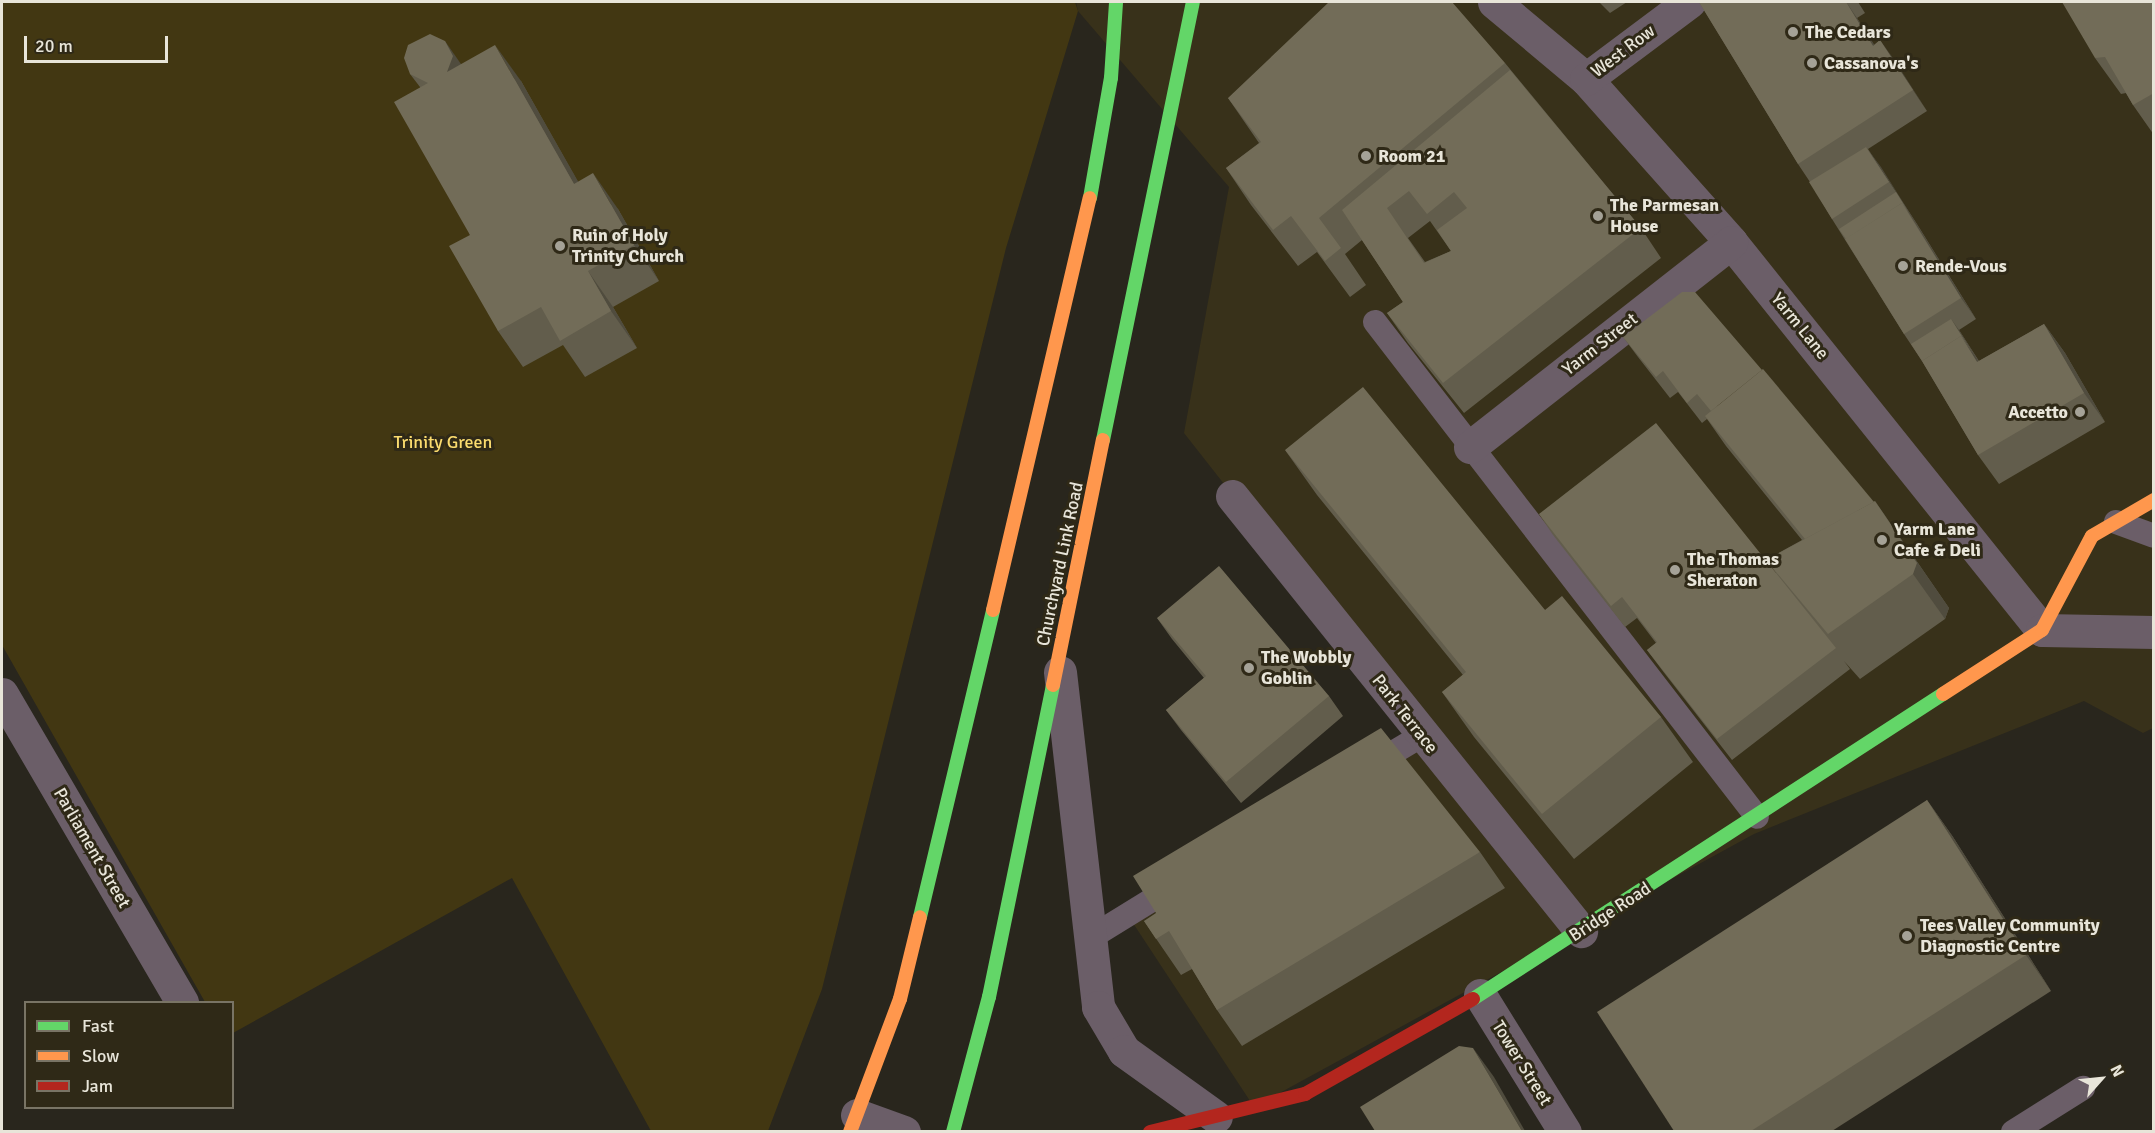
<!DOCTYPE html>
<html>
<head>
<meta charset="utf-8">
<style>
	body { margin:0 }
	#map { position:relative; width:2155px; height:1133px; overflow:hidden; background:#29261d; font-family:Signika,sans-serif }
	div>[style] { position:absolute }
	.built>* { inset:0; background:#38311a }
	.green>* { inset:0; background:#423712 }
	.lane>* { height:24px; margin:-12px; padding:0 12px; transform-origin:12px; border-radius:12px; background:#6b5e68 }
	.street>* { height:33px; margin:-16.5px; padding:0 16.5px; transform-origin:16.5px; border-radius:16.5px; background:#6b5e68 }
	.fast>* { height:14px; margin:-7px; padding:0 7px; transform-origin:7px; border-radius:7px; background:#63d668 }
	.slow>* { height:14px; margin:-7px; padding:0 7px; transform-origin:7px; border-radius:7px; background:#ff974d }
	.jam>* { height:14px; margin:-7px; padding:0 7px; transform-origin:7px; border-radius:7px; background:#b3261e }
	.wall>* { inset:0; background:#625d4c }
	.shaded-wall>* { inset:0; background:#504c3e }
	.building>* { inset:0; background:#726c58 }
	.dots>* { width:16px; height:16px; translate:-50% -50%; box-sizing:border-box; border:3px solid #2f2917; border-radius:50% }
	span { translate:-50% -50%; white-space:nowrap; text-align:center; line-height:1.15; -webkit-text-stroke:6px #2f2917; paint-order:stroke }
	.poi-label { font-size:18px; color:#e8e5d9; font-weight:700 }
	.left { translate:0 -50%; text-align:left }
	.right { translate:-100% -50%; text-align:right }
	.street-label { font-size:18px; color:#e8e5d9 }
	.park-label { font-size:18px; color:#fadb6e }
	.frame { position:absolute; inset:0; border:3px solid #e8e5d9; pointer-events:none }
	.legend { position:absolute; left:24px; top:1001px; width:210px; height:108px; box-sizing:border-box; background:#2f2917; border:2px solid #797465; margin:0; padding:8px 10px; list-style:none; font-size:18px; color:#e8e5d9 }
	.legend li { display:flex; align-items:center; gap:12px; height:30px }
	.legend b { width:30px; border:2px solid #797465 }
	.north { position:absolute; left:2071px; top:1049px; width:60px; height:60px; -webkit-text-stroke:4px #2f2917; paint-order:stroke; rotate:63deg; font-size:16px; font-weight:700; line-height:24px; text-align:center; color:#e8e5d9 }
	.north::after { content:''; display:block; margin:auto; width:21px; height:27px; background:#e8e5d9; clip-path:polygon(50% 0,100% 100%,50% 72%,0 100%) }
	.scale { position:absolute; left:24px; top:36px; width:144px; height:27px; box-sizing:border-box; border:3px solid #e8e5d9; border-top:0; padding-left:8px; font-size:18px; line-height:21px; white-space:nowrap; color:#e8e5d9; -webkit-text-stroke:4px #2f2917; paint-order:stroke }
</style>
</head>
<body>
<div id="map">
	<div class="built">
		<div style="clip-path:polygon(1076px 2px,2153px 2px,2153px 728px,2143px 733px,2084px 701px,1754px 834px,1254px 1107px,1127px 914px,1421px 735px,1184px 433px,1229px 187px,1078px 11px)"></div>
	</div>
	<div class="green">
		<div style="clip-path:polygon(2px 2px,1075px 2px,1078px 11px,1006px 248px,822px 989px,768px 1131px,651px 1131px,512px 878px,233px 1033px,232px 1002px,205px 1002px,2px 645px)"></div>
	</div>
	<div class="lane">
		<div style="left:1375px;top:322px;width:625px;rotate:52.34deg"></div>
		<div style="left:2116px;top:522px;width:40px;rotate:20.2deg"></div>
		<div style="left:1369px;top:767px;width:61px;rotate:-30.8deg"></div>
		<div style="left:1090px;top:938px;width:101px;rotate:-31.6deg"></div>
		<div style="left:2013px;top:1132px;width:83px;rotate:-32.2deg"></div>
	</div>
	<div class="street">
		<div style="left:1494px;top:2px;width:120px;rotate:39.9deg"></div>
		<div style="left:1586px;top:79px;width:218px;rotate:48.3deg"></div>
		<div style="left:1731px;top:242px;width:497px;rotate:51.3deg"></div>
		<div style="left:2042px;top:630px;width:112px;rotate:1deg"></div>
		<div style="left:1586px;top:79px;width:129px;rotate:-36.8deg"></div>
		<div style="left:1470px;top:447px;width:332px;rotate:-38.1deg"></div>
		<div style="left:1232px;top:496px;width:558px;rotate:51.26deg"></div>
		<div style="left:1060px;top:672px;width:337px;rotate:83.5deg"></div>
		<div style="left:1098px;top:1007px;width:51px;rotate:59.4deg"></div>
		<div style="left:1124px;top:1051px;width:113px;rotate:35.7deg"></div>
		<div style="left:2px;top:694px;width:357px;rotate:59.7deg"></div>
		<div style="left:1480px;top:995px;width:161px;rotate:58.2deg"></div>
		<div style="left:857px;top:1115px;width:50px;rotate:19.9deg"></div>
	</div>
	<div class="fast">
		<div style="left:1090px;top:198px;width:122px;rotate:-80.1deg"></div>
		<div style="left:1111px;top:78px;width:76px;rotate:-86.2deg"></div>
		<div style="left:1103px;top:440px;width:447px;rotate:-78.4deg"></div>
		<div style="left:920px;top:917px;width:316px;rotate:-76.6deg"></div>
		<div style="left:1473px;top:999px;width:560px;rotate:-32.98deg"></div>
		<div style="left:953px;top:1132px;width:140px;rotate:-75.1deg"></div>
		<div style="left:989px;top:997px;width:318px;rotate:-78.4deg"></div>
	</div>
	<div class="slow">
		<div style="left:993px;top:610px;width:423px;rotate:-76.8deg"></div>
		<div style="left:1053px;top:685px;width:250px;rotate:-78.5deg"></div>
		<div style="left:1943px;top:694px;width:118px;rotate:-32.9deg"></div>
		<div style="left:2042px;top:630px;width:106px;rotate:-62deg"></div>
		<div style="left:2092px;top:536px;width:72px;rotate:-30.1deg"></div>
		<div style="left:850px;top:1132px;width:142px;rotate:-69.4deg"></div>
		<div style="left:900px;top:999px;width:84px;rotate:-76.3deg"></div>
	</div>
	<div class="jam">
		<div style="left:1150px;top:1132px;width:160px;rotate:-13.8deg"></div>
		<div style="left:1305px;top:1094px;width:193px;rotate:-29.5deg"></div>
	</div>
	<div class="wall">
		<div style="clip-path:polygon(1599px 2px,1627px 2px,1610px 13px)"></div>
		<div style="clip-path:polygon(1699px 2px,1858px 2px,1865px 13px,1857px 18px,1874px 45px,1880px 40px,1927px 111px,1868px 149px,1917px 224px,1976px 319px,1959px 330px,1979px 361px,2044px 324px,2065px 353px,2105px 422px,1999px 484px,1978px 455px,1922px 361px,1904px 334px,1832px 219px,1810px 182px,1798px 164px)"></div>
		<div style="clip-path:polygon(2154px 2px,2154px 135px,2133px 105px,2126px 93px,2121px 94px,2095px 58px)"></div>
		<div style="clip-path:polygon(evenodd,1505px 63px,1641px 228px,1661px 258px,1464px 413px,1408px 343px,1387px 313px,1403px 302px,1362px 240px,1345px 254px,1366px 285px,1350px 297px,1317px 252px,1298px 266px,1251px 205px,1226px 168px,1259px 143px,1228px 98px,1505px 63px,1430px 221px,1451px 251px,1425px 262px,1408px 238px,1430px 221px)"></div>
		<div style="clip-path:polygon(461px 64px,521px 81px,578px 182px,618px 209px,659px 281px,613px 307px,637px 348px,585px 377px,563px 345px,523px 367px,498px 331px,470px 235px,420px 87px,410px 74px)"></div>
		<div style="clip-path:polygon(1623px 337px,1907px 547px,1949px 608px,1945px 619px,1860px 679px,1844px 661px,1850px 669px,1732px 760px,1662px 670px,1647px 650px,1656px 643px,1637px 618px,1625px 627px,1553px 535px,1539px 514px,1776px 573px,1766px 560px,1802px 540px,1726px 446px,1707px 419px,1702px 423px,1678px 392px,1670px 398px,1638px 357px)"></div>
		<div style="clip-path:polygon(1285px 450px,1545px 610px,1661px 717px,1693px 762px,1574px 859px,1474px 737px,1442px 692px,1463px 675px,1317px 495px)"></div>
		<div style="clip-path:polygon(1157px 618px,1329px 696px,1343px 716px,1241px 803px,1181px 730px,1166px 710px,1204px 678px,1172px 639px)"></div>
		<div style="clip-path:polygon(1927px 800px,1953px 837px,2051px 991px,1832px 1131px,1674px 1131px)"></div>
		<div style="clip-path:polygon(1480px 852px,1505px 888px,1242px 1046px,1217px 1010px,1192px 969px,1181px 975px,1144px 921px)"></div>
	</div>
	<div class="shaded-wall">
		<div style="clip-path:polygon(1846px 2px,1857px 18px,1888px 66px,1873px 46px)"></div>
		<div style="clip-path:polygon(1880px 40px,1895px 61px,1927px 111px,1913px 90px)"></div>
		<div style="clip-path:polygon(445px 41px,470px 77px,447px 72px)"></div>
		<div style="clip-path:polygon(495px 45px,521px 81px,600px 220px,574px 184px)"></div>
		<div style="clip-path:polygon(1866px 147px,1881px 167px,1976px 319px,1961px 298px,1896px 192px)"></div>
		<div style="clip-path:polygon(593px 173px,618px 209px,659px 281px,634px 245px)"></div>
		<div style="clip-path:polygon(588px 271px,613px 307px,637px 348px,611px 311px)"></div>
		<div style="clip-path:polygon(1951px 319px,1959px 330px,1998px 392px,1977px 362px)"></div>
		<div style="clip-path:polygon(2044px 324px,2065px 353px,2105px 422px,2084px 393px)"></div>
		<div style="clip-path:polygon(1875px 501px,1949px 608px,1945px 619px,1913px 574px)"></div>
		<div style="clip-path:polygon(1927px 800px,1953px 837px,2051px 991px,2026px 955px)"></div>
		<div style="clip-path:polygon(1473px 1048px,1494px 1077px,1525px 1131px,1522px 1131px)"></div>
	</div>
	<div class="building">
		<div style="clip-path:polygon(1329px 2px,1452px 2px,1505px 63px,1319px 218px,1341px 248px,1325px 261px,1291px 216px,1273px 230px,1226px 168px,1261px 142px,1228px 98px)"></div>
		<div style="clip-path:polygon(1699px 2px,1846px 2px,1873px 46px,1880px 40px,1913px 90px,1798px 164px)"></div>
		<div style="clip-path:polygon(2062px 2px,2154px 2px,2154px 93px,2133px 105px,2105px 57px,2095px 58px)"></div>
		<div style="clip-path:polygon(430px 34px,445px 41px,453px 56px,447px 72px,495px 45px,574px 184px,593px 173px,634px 245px,588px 271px,611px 311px,560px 341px,541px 307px,498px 331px,449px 246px,470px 235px,394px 102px,428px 83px,410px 74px,404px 58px,408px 45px)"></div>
		<div style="clip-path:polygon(evenodd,1510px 70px,1641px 228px,1443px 383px,1387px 313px,1403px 302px,1342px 210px,1510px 70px,1409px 191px,1427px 214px,1454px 192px,1467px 208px,1437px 230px,1451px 251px,1424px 263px,1387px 208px,1409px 191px)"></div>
		<div style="clip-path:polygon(1866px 147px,1889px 182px,1832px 219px,1809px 182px)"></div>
		<div style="clip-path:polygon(1896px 192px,1909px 213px,1902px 203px,1846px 239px,1839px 229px)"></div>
		<div style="clip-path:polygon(1902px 203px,1961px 298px,1904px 334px,1845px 239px)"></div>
		<div style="clip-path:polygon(1682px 292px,1695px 292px,1762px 370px,1711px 411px,1697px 394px,1687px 403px,1663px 371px,1656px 377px,1623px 337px)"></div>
		<div style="clip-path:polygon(1951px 319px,1974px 355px,1961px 336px,1922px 361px,1911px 344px)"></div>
		<div style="clip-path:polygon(2044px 324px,2084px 393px,1978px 455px,1922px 361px,1961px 336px,1977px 362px)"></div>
		<div style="clip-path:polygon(1763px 369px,1874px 502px,1805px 539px,1705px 416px)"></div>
		<div style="clip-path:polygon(1363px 387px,1545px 610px,1562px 596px,1661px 717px,1542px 814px,1442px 692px,1466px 672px,1285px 450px)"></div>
		<div style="clip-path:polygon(1656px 423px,1836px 648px,1717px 739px,1647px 650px,1657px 642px,1622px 597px,1611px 606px,1539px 514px)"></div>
		<div style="clip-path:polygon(1875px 501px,1917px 563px,1913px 574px,1828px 634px,1766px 560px)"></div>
		<div style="clip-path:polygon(1219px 566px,1329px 696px,1226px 782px,1166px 710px,1206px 676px,1157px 618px)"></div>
		<div style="clip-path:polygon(1381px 728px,1480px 852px,1217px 1010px,1169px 931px,1156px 939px,1144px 921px,1156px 913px,1133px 876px)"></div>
		<div style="clip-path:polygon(1927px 800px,2026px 955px,1751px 1131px,1674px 1131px,1597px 1012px)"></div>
		<div style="clip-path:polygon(1459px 1046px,1473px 1048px,1522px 1131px,1375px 1131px,1360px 1107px)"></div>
	</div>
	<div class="dots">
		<div style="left:1793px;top:32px;background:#a5a297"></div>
		<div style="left:1812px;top:63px;background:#a5a297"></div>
		<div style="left:1366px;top:156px;background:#a5a297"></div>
		<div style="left:1598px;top:216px;background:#a5a297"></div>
		<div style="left:560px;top:246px;background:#a5a297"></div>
		<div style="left:1903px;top:266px;background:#a5a297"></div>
		<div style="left:2080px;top:412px;background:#a5a297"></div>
		<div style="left:1882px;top:540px;background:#a5a297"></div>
		<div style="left:1675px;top:570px;background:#a5a297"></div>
		<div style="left:1249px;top:668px;background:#a5a297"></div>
		<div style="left:1907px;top:936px;background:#a5a297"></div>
	</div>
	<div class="poi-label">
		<span class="left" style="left:1805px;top:32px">The Cedars</span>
		<span class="left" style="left:1824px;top:63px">Cassanova's</span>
		<span class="left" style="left:1378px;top:156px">Room 21</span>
		<span class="left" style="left:1610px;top:216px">The Parmesan<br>House</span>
		<span class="left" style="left:572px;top:246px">Ruin of Holy<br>Trinity Church</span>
		<span class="left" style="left:1915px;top:266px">Rende-Vous</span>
		<span class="right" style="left:2068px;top:412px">Accetto</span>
		<span class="left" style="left:1894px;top:540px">Yarm Lane<br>Cafe &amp; Deli</span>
		<span class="left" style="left:1687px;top:570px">The Thomas<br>Sheraton</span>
		<span class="left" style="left:1261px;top:668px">The Wobbly<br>Goblin</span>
		<span class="left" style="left:1920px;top:936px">Tees Valley Community<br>Diagnostic Centre</span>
	</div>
	<div class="street-label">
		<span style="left:1623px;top:51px;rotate:-37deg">West Row</span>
		<span style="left:1800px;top:326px;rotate:51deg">Yarm Lane</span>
		<span style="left:1600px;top:344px;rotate:-38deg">Yarm Street</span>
		<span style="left:1060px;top:564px;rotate:-78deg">Churchyard Link Road</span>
		<span style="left:1405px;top:714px;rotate:52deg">Park Terrace</span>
		<span style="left:92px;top:848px;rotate:60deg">Parliament Street</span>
		<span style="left:1610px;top:912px;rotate:-33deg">Bridge Road</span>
		<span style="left:1522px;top:1063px;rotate:58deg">Tower Street</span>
	</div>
	<div class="park-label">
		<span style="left:443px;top:442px">Trinity Green</span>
	</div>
	<div class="frame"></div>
	<ul class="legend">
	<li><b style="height:8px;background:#63d668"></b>Fast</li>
	<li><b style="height:8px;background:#ff974d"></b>Slow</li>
	<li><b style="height:8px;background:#b3261e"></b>Jam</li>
	</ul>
	<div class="north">N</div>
	<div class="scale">20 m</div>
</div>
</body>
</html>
